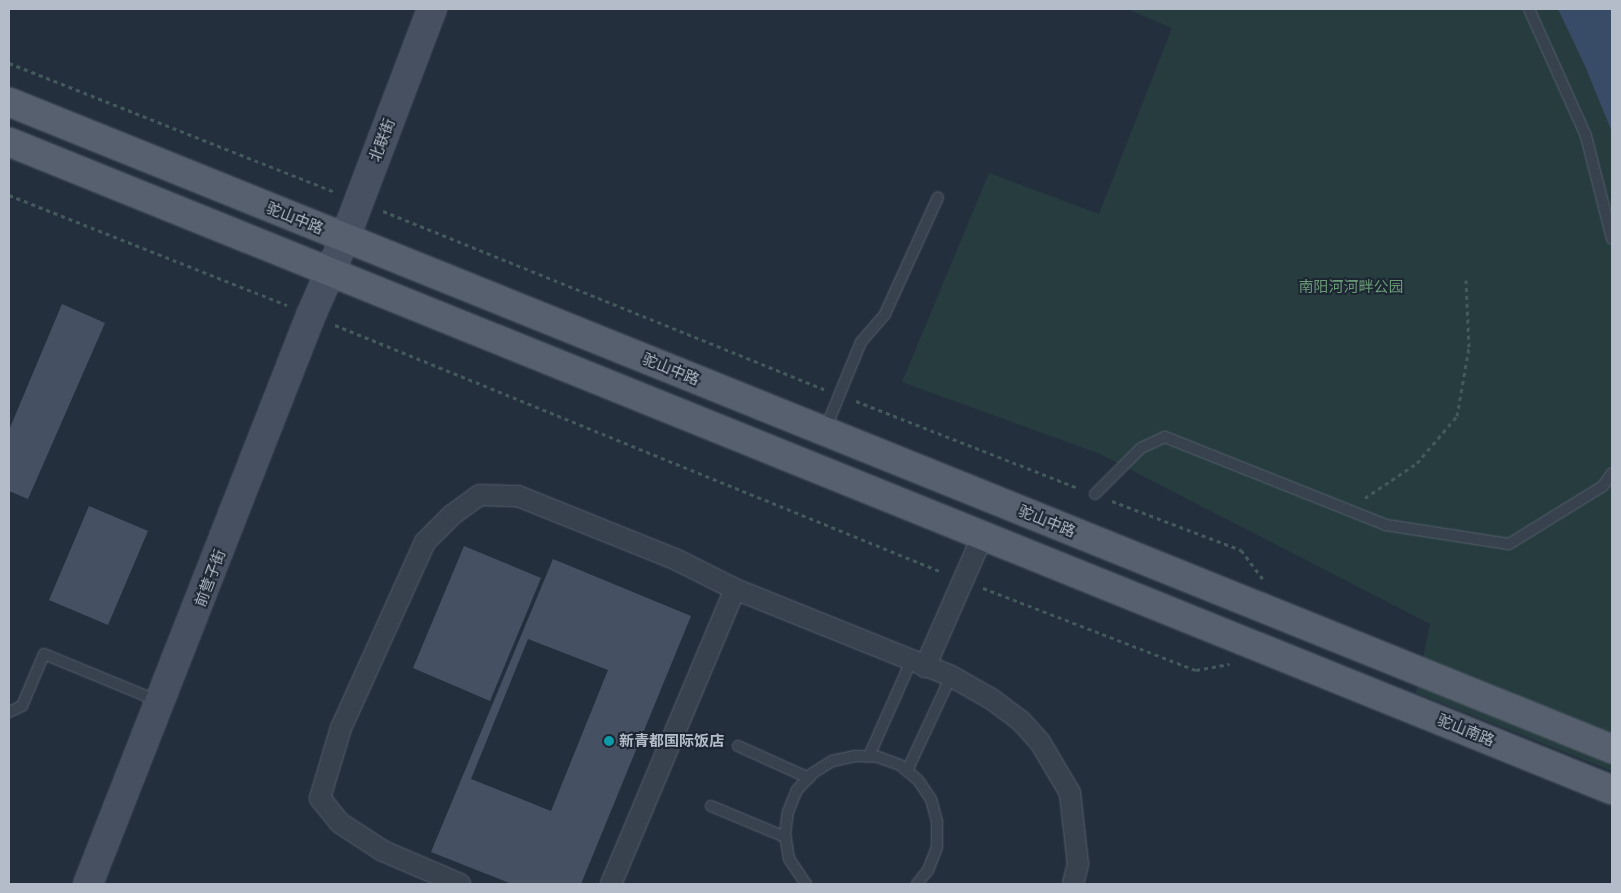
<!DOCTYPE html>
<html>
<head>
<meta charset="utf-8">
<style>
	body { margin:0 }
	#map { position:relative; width:1621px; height:893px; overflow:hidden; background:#242f3e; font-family:Montserrat,"Noto Sans SC",sans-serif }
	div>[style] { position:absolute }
	.green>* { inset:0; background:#263c3f }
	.water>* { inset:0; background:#394c67 }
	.building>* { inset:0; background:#455162 }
	.path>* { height:3px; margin-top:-1.5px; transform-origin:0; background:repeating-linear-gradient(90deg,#44595c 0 4px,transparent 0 8px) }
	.roads { filter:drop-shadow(0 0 1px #565f6c) drop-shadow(0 0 1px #565f6c) }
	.lane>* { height:10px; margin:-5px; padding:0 5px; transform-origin:5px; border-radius:5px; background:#38414e }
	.street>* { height:20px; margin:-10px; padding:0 10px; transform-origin:10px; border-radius:10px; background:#38414e }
	.secondary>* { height:28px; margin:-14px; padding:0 14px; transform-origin:14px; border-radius:14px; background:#465061 }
	.primary>* { height:28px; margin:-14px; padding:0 14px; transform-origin:14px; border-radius:14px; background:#56606e }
	.dots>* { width:14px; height:14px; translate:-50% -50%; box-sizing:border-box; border:2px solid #1d2633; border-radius:50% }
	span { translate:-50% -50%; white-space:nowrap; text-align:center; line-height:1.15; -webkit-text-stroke:4px #1d2633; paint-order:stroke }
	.street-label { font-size:15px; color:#b4bcc9 }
	.park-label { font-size:15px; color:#6b9a76 }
	.poi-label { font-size:15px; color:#b4bcc9; font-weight:700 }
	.left { translate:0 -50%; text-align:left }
	.frame { position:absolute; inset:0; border:10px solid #b4bcc9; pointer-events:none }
</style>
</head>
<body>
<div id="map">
	<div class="green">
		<div style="clip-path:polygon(1127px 9px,1612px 9px,1612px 771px,1416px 693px,1430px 624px,1100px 454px,902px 382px,989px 173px,1099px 214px,1172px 28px)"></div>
	</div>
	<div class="water">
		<div style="clip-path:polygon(1558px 9px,1612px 9px,1612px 132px,1585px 66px)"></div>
	</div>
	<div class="building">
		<div style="clip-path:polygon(62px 304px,105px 323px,28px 499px,9px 491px,9px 430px)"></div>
		<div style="clip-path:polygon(89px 506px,148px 531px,108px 625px,49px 600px)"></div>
		<div style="clip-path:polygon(464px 546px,541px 578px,490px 701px,413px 668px)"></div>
		<div style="clip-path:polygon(evenodd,553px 559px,691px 616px,581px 884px,512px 884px,431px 852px,553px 559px,528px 639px,608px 670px,551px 811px,471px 779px,528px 639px)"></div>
	</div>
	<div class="path">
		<div style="left:9px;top:63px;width:351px;rotate:21.6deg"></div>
		<div style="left:9px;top:195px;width:299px;rotate:21.6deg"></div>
		<div style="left:383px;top:211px;width:476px;rotate:22deg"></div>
		<div style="left:335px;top:325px;width:655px;rotate:22.14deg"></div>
		<div style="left:856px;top:401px;width:238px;rotate:21.4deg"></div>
		<div style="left:1365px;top:498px;width:63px;rotate:-33.9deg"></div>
		<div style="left:1417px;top:463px;width:62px;rotate:-49.6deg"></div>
		<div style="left:1457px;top:416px;width:70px;rotate:-80.1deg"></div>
		<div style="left:1469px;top:347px;width:67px;rotate:-92.6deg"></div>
		<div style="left:1112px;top:501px;width:138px;rotate:20.8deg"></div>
		<div style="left:1241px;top:550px;width:36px;rotate:53deg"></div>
		<div style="left:983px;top:588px;width:228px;rotate:21.1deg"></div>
		<div style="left:1196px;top:670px;width:34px;rotate:-10deg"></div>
	</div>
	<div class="roads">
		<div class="lane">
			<div style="left:1529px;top:9px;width:139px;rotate:65.8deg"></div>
			<div style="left:1586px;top:136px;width:106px;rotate:75.8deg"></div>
			<div style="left:825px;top:430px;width:95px;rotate:-67.8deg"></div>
			<div style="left:861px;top:342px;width:37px;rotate:-49deg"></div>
			<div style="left:885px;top:314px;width:128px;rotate:-65.6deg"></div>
			<div style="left:1095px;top:494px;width:65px;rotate:-45deg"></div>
			<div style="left:1141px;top:448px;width:26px;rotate:-25deg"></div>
			<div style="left:1165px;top:437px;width:238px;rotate:21.7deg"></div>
			<div style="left:1386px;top:525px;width:124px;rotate:8.8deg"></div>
			<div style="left:1509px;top:544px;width:110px;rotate:-31.7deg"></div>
			<div style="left:1603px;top:486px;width:16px;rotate:-55deg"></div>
			<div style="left:9px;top:712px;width:14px;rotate:-25deg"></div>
			<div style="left:22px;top:706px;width:56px;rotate:-67.1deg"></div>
			<div style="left:44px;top:654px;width:123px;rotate:22.4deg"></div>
			<div style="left:738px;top:746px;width:78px;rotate:24.3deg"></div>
			<div style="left:869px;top:756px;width:104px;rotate:-66.1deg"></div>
			<div style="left:907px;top:771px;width:105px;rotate:-65.1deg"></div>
			<div style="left:711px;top:806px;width:80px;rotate:22.7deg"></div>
			<div style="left:806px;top:884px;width:30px;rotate:-124deg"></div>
			<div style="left:789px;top:859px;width:24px;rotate:-99deg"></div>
			<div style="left:785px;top:835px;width:23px;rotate:-83deg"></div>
			<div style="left:788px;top:812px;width:24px;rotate:-68deg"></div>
			<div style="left:797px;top:790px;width:23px;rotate:-47deg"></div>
			<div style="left:813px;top:773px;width:22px;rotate:-32deg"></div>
			<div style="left:832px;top:761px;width:24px;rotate:-12deg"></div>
			<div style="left:855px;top:756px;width:23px;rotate:2deg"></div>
			<div style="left:878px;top:757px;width:23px;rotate:20deg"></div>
			<div style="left:900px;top:765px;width:23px;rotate:40deg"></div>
			<div style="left:918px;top:780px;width:23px;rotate:56deg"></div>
			<div style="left:931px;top:799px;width:24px;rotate:75deg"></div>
			<div style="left:937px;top:822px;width:25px;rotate:90deg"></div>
			<div style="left:937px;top:847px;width:25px;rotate:111deg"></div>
			<div style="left:928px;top:870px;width:18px;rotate:128deg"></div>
		</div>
		<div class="street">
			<div style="left:735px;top:589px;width:233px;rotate:21.9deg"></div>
			<div style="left:951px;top:676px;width:48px;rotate:29.7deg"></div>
			<div style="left:993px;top:700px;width:34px;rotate:37deg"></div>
			<div style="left:1020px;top:720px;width:30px;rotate:48deg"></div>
			<div style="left:1040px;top:742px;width:59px;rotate:59.5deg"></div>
			<div style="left:1070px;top:793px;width:71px;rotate:83.6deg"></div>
			<div style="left:1078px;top:864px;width:21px;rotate:104deg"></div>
			<div style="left:925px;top:667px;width:144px;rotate:-66.3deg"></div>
			<div style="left:460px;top:884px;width:84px;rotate:-156.8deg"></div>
			<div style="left:383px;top:851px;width:51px;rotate:-146.9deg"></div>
			<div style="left:340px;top:823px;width:32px;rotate:-129deg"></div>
			<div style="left:320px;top:798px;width:73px;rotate:-73.3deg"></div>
			<div style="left:341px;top:728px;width:204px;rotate:-65.7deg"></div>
			<div style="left:425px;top:542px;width:38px;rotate:-45deg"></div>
			<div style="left:452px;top:515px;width:34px;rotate:-36deg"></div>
			<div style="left:480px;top:495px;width:38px;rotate:2deg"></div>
			<div style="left:518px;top:496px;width:169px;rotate:21.9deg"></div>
			<div style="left:675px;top:559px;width:67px;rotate:26.6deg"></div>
			<div style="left:735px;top:589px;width:320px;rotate:112.8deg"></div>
		</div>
		<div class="secondary">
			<div style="left:88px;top:884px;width:611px;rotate:-68.6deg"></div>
			<div style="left:311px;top:315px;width:84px;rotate:-66.2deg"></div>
			<div style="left:345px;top:238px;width:245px;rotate:-69.2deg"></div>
		</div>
		<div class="primary">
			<div style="left:9px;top:102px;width:1729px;rotate:21.98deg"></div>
			<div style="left:9px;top:142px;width:1729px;rotate:22.01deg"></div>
		</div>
	</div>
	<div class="dots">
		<div style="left:609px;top:741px;background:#0f9aa8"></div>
	</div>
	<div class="street-label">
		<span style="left:382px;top:140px;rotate:-69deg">北联街</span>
		<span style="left:295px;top:218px;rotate:22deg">驼山中路</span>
		<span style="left:671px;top:369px;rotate:22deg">驼山中路</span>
		<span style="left:1047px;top:521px;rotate:22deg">驼山中路</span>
		<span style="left:210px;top:578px;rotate:-69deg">前营子街</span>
		<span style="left:1466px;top:730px;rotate:22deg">驼山南路</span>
	</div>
	<div class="park-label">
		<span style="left:1351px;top:287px">南阳河河畔公园</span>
	</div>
	<div class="poi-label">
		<span class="left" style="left:619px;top:741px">新青都国际饭店</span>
	</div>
	<div class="frame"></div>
</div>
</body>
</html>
